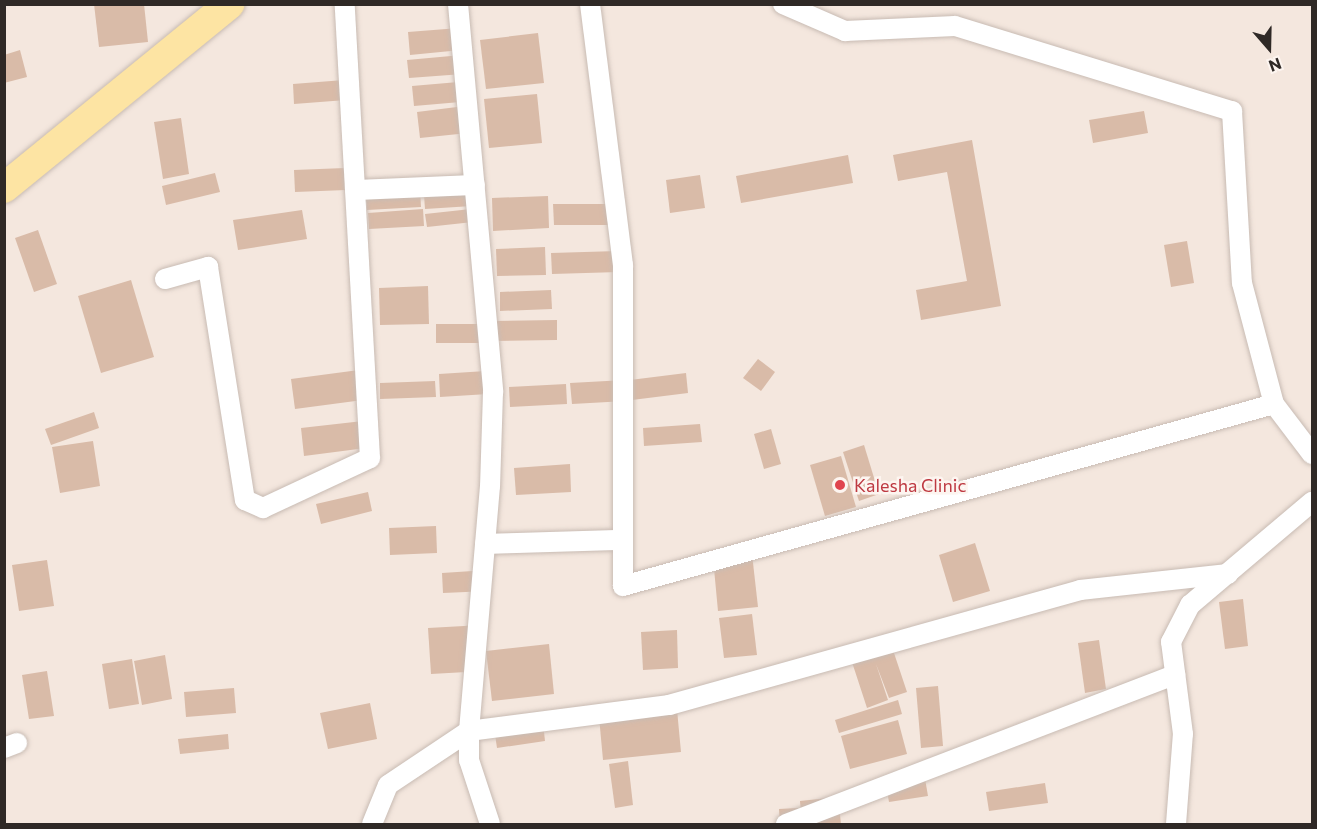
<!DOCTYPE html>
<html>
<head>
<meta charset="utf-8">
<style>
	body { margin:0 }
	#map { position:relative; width:1317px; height:829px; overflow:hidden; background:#f4e7de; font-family:Commissioner,sans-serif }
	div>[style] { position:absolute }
	.building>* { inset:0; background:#d9bba8 }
	.roads { filter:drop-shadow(0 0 2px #c8bbb3) drop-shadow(0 0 2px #c8bbb3) }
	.street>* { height:20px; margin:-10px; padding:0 10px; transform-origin:10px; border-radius:10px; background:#fff }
	.primary>* { height:30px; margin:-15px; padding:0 15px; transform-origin:15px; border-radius:15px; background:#fde4a3 }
	.dots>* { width:16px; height:16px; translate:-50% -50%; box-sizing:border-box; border:3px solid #fdf5f0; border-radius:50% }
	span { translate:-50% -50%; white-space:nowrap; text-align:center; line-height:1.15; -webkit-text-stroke:5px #fdf5f0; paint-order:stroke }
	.health-label { font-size:18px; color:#be3a42 }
	.left { translate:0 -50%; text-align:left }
	.frame { position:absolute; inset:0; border:6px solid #2f2926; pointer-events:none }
	.north { position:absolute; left:1239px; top:18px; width:60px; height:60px; -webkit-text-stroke:4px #fdf5f0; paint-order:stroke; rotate:160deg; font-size:16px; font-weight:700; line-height:24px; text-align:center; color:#2f2926 }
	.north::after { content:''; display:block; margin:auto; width:21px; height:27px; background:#2f2926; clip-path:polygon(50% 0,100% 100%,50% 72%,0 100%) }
</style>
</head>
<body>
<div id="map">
	<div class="building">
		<div style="clip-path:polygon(94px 4px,144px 4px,148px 42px,99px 47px)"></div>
		<div style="clip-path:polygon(459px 28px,461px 50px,410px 55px,408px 32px)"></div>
		<div style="clip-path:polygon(538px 33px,544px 83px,486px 89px,480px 40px)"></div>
		<div style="clip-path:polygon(20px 50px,27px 77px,4px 83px,4px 55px)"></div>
		<div style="clip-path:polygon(462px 55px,463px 74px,409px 78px,407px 60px)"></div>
		<div style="clip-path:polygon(344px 80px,346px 100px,294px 104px,293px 84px)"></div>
		<div style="clip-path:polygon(470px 81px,472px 101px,414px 106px,412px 86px)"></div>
		<div style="clip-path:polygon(537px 94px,542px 143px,489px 148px,484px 99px)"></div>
		<div style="clip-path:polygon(465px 106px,468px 133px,420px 138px,417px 112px)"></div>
		<div style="clip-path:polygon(1144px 111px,1148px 133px,1093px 143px,1089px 120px)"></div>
		<div style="clip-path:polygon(181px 118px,189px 174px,163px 179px,154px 122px)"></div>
		<div style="clip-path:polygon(972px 140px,1001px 306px,921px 320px,916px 290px,967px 281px,947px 172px,898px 181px,893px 155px)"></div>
		<div style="clip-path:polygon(848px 155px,853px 183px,741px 203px,736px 176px)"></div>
		<div style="clip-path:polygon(345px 168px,346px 190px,295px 192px,294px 170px)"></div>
		<div style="clip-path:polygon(215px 173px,220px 192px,166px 205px,162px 186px)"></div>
		<div style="clip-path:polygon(700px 175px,705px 208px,670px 213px,666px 180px)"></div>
		<div style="clip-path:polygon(420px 189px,421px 207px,367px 210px,366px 192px)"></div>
		<div style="clip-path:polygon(471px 191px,472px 206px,425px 209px,424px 195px)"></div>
		<div style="clip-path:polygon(548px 196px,549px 228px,493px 231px,492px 198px)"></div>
		<div style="clip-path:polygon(553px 204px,608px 204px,608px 225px,554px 225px)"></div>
		<div style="clip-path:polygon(423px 209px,424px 226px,369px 229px,368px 213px)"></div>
		<div style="clip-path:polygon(471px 209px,473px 222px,427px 227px,425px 214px)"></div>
		<div style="clip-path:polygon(302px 210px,307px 239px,238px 250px,233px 220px)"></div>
		<div style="clip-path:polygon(38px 230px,57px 284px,34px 292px,15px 238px)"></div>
		<div style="clip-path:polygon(1187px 241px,1194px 283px,1171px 287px,1164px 245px)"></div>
		<div style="clip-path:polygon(545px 247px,546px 275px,497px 276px,496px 249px)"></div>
		<div style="clip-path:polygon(618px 251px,619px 272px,552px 274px,551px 253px)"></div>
		<div style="clip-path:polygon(131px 280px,154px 357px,101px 373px,78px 296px)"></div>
		<div style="clip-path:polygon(428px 286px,429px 324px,380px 325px,379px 288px)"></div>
		<div style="clip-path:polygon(551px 290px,552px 309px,500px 311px,500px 292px)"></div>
		<div style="clip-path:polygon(557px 320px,557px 340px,494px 341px,494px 321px)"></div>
		<div style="clip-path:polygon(436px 324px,485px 324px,485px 343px,436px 343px)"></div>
		<div style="clip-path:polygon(758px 359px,775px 372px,761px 391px,743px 378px)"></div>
		<div style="clip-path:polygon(359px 370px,363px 400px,295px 409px,291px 379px)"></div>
		<div style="clip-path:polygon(486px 371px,488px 394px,440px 397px,439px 374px)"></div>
		<div style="clip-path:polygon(686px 373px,688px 393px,632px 400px,630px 380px)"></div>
		<div style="clip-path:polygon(625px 380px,626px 401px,572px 404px,570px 383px)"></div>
		<div style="clip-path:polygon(435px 381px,436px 397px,380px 399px,380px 383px)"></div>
		<div style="clip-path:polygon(566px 384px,567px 404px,510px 407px,509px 387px)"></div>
		<div style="clip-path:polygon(94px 412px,99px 428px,51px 445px,45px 429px)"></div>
		<div style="clip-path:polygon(363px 421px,366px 448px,304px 456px,301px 428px)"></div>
		<div style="clip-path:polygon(700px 424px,702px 442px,644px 446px,643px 428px)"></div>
		<div style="clip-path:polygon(771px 429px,781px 464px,764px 469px,754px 434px)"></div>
		<div style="clip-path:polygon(93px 441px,100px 486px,60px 493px,52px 447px)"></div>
		<div style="clip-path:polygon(864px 445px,879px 494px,859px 501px,843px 452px)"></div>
		<div style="clip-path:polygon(841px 456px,856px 507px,825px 516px,810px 465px)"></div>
		<div style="clip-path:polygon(570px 464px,571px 492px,516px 495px,514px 468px)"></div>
		<div style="clip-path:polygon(368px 492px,372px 511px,321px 524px,316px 504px)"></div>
		<div style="clip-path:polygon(436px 526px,437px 553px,390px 555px,389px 528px)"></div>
		<div style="clip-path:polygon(975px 543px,990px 591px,953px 602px,939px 555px)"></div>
		<div style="clip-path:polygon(752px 554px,758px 607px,718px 611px,713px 558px)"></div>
		<div style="clip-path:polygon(47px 560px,54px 606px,19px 611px,12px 565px)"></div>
		<div style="clip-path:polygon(488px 570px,489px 591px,443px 593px,442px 573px)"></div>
		<div style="clip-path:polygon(1243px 599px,1248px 646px,1225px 649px,1219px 602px)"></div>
		<div style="clip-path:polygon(752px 614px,757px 655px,724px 658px,719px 618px)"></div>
		<div style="clip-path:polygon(482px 625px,484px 671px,431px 674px,428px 628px)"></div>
		<div style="clip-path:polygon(677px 630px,678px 668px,643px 670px,641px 632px)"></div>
		<div style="clip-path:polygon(1099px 640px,1106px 689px,1085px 693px,1078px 643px)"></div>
		<div style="clip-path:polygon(549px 644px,554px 694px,492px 701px,486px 651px)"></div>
		<div style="clip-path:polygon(891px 644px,907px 692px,889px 698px,876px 664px,888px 700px,867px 708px,850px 656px)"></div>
		<div style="clip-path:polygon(165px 655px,172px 699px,142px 705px,134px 661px)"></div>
		<div style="clip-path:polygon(132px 659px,139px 704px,109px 709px,102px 664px)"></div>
		<div style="clip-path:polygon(47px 671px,54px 716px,29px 719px,22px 675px)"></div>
		<div style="clip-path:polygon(938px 686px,943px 746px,921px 748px,916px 688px)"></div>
		<div style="clip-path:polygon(234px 688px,236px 713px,186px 717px,184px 692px)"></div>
		<div style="clip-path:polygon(676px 699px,681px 752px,603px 760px,598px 706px)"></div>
		<div style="clip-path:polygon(898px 700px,902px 714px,839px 733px,835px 720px)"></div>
		<div style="clip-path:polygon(370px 703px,377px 739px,328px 749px,320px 713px)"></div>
		<div style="clip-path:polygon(542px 714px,545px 741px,497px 748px,493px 721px)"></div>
		<div style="clip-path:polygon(898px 720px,907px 754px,850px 769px,841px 736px)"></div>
		<div style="clip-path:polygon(228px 734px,229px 749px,180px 754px,178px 739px)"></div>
		<div style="clip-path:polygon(628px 761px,633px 805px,615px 808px,609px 764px)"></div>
		<div style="clip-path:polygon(924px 773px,928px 796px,889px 802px,885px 780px)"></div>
		<div style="clip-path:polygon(1045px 783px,1048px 803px,989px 811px,986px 792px)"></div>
		<div style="clip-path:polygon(838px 797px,841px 824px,802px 824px,800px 801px)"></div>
		<div style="clip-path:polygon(798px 808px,800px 824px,780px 824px,779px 809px)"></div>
	</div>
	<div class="roads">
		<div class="street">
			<div style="left:458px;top:4px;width:390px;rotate:84.8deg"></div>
			<div style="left:493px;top:392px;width:94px;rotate:91.8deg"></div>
			<div style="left:490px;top:486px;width:246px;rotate:94.9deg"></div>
			<div style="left:469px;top:731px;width:29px;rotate:90deg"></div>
			<div style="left:469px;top:760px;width:67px;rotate:71.8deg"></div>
			<div style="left:590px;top:4px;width:263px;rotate:82.8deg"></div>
			<div style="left:623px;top:265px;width:321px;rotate:90deg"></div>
			<div style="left:623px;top:586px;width:676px;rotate:-15.62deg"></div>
			<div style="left:783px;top:4px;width:68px;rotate:23.5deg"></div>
			<div style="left:845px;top:31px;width:110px;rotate:-2.6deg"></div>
			<div style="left:955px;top:26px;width:290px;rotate:17.1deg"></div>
			<div style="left:1232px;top:111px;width:172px;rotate:86.7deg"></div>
			<div style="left:1242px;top:283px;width:125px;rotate:75.2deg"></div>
			<div style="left:1274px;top:404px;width:63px;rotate:52.8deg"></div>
			<div style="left:355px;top:190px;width:120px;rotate:-2.4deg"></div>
			<div style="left:165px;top:279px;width:45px;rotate:-15.6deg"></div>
			<div style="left:208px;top:267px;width:236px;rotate:81deg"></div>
			<div style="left:245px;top:500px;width:20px;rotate:24deg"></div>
			<div style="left:263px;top:508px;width:118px;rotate:-25deg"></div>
			<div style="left:370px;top:458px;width:455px;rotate:-93.2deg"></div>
			<div style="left:485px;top:544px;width:138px;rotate:-1.7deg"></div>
			<div style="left:4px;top:748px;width:14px;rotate:-21deg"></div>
			<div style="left:372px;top:824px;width:42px;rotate:-67.7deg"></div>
			<div style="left:388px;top:785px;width:97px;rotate:-33.7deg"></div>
			<div style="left:469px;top:731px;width:202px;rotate:-7.4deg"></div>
			<div style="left:669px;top:705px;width:427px;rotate:-15.6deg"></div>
			<div style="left:1080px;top:590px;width:149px;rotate:-6.2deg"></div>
			<div style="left:786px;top:824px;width:417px;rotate:-21deg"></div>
			<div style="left:1176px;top:824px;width:90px;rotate:-85.6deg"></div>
			<div style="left:1183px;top:734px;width:93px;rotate:-97.4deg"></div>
			<div style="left:1171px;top:642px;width:42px;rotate:-62.8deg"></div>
			<div style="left:1190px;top:605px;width:160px;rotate:-40.2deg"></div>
		</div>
		<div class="primary">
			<div style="left:4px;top:188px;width:291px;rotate:-39.2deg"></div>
		</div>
	</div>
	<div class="dots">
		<div style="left:840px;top:485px;background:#e0444e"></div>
	</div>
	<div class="health-label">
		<span class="left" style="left:854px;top:485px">Kalesha Clinic</span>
	</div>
	<div class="frame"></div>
	<div class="north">N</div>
</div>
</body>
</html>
